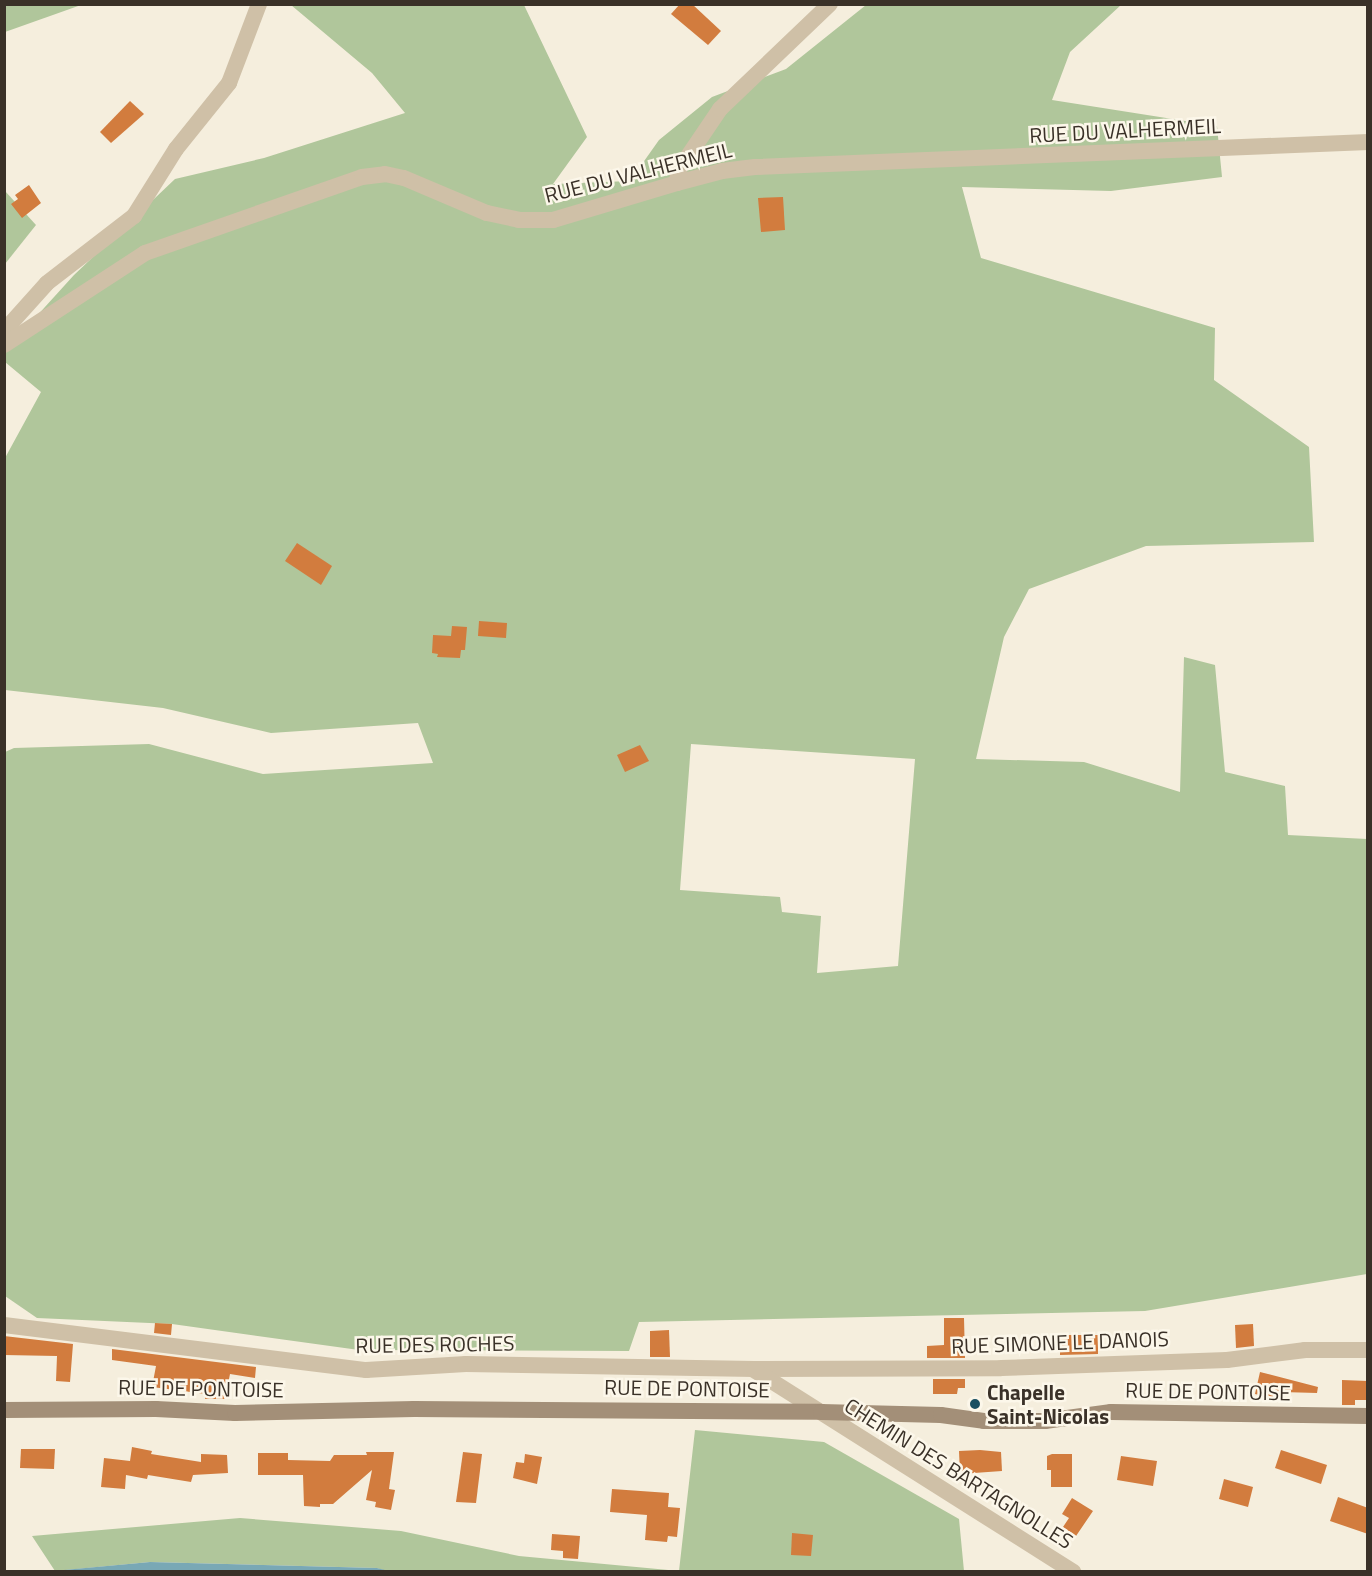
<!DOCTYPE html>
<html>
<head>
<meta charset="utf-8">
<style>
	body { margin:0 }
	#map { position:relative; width:1372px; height:1576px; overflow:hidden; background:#f5eedd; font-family:"Titillium Web",sans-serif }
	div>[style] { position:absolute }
	.green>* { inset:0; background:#b0c69b }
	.water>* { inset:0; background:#79a8b5 }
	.building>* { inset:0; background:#d27c3e }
	.minor>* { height:16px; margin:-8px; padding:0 8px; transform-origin:8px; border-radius:8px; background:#cfc0a7 }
	.secondary>* { height:16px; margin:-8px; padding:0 8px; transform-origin:8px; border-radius:8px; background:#a38f78 }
	.dots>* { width:16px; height:16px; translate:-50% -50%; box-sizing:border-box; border:3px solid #fcf7ea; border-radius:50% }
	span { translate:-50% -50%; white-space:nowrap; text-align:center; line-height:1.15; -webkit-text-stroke:5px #fcf7ea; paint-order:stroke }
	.street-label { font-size:21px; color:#3a3128 }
	.poi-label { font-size:21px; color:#3a3128; font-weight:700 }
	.left { translate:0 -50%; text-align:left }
	.frame { position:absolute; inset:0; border:6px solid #3a3128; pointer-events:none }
</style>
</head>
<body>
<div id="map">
	<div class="green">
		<div style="clip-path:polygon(5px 4px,81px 4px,81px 5px,5px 32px)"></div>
		<div style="clip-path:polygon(evenodd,291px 5px,524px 5px,587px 137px,553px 184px,630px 181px,659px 140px,712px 97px,786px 69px,866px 5px,1121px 5px,1070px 52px,1052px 100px,1217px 126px,1222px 177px,1111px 191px,962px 187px,981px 258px,1215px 328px,1214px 380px,1309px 447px,1314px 542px,1146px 546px,1029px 589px,1004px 637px,976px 759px,1084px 762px,1180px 792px,1184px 657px,1215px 665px,1225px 772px,1285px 786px,1288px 835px,1367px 839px,1367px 1274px,1145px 1311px,639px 1322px,629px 1351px,359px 1350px,172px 1324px,37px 1318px,5px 1296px,5px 752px,14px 748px,149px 744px,263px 774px,433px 763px,418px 723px,271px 733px,163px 708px,5px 690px,5px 458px,41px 392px,5px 362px,5px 351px,74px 275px,175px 179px,264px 158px,405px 113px,372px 73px,291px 5px,691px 744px,915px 759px,898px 966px,817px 973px,821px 916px,782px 912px,780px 897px,680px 890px,691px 744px)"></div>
		<div style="clip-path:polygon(5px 191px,36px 225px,5px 264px)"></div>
		<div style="clip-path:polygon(695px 1430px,824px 1442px,959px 1519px,964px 1571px,389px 1572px,377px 1568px,150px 1562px,55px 1571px,32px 1536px,240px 1518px,401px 1531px,519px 1556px,679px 1571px)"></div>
	</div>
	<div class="water">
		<div style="clip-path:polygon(150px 1562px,377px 1568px,389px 1571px,53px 1571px)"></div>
	</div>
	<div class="building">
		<div style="clip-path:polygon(680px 4px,692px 4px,721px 31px,708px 45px,671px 14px)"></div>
		<div style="clip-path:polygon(130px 101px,144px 114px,111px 143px,100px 132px)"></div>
		<div style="clip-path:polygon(29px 185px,41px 203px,22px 218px,11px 204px,18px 199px,15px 195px)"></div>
		<div style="clip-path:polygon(783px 197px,785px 230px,761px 232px,758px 198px)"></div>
		<div style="clip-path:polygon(297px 543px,332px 566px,321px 585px,285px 561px)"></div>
		<div style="clip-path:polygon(479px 621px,507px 623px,506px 638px,478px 636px)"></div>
		<div style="clip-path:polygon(452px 626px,467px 627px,465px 650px,461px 650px,460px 658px,437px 657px,438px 654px,432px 653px,433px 635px,451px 636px)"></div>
		<div style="clip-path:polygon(640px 745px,649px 761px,625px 772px,617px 755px)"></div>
		<div style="clip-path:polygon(944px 1318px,964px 1318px,965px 1358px,927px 1358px,927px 1346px,944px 1345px)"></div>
		<div style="clip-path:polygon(155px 1323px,172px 1324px,171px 1335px,154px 1333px)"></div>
		<div style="clip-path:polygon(1253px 1324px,1254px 1346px,1236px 1348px,1235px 1325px)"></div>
		<div style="clip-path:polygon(669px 1330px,670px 1357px,650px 1357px,650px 1331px)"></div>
		<div style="clip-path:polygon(1060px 1335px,1098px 1335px,1098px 1354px,1060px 1355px)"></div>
		<div style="clip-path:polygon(4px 1336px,73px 1344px,70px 1382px,56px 1381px,57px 1356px,4px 1355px)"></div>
		<div style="clip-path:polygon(112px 1349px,256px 1367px,255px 1378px,230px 1374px,225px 1399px,205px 1399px,206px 1394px,152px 1387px,156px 1366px,112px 1360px)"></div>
		<div style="clip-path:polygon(1260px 1372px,1318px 1387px,1317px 1393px,1282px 1392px,1282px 1395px,1273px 1393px,1273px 1398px,1255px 1394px)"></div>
		<div style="clip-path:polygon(933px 1379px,965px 1379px,965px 1388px,958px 1388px,957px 1394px,933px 1394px)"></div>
		<div style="clip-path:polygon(1342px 1380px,1368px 1381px,1368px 1400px,1355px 1400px,1355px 1405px,1342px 1405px)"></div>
		<div style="clip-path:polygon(132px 1447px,152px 1451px,151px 1454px,201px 1462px,201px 1454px,227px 1455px,228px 1473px,193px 1475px,191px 1482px,148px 1475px,147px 1479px,126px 1475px,125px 1489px,101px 1487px,104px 1458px,130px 1461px)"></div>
		<div style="clip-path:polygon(21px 1449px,55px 1449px,54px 1469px,20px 1468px)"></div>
		<div style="clip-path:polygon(980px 1450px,1001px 1452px,1002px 1471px,960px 1474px,959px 1451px)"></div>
		<div style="clip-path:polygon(1281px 1450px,1327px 1465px,1321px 1484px,1275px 1468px)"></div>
		<div style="clip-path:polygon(366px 1452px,394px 1452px,389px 1489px,395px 1490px,391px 1510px,375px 1507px,376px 1502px,366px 1500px,372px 1470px,333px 1504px,320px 1504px,320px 1507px,304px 1506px,303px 1475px,258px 1475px,258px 1453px,288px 1453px,288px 1460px,330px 1461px,334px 1455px,367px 1455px)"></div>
		<div style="clip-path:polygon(463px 1452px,482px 1454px,476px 1503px,456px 1502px)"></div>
		<div style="clip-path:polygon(525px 1454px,542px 1457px,537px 1484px,513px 1478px,516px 1462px,524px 1463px)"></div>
		<div style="clip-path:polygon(1052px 1454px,1072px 1454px,1072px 1487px,1051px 1487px,1051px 1470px,1047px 1470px,1047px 1456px)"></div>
		<div style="clip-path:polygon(1121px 1456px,1157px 1461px,1153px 1486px,1117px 1480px)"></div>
		<div style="clip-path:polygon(1224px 1479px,1253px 1487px,1248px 1507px,1219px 1499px)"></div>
		<div style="clip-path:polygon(612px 1489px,669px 1493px,668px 1507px,680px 1508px,677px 1537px,668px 1536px,667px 1542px,645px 1540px,647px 1515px,610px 1512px)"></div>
		<div style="clip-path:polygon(1338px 1497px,1368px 1508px,1368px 1534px,1330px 1521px)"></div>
		<div style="clip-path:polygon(1072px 1498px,1093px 1511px,1076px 1536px,1063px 1527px,1069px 1518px,1062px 1514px)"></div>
		<div style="clip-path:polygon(792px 1533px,813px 1535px,811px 1556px,791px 1555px)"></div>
		<div style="clip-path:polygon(552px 1534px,580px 1536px,578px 1559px,563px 1558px,563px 1551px,551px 1550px)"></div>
	</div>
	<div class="minor">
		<div style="left:677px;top:183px;width:12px;rotate:-85deg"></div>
		<div style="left:678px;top:171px;width:75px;rotate:-55.9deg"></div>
		<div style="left:720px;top:109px;width:152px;rotate:-43.7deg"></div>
		<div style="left:4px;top:331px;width:64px;rotate:-48.1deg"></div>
		<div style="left:47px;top:283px;width:110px;rotate:-37.6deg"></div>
		<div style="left:134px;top:216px;width:79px;rotate:-57.9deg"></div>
		<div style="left:176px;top:149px;width:85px;rotate:-51.2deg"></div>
		<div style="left:229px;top:83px;width:85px;rotate:-69.2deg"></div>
		<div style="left:4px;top:345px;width:168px;rotate:-33.1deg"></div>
		<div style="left:145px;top:253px;width:230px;rotate:-19.3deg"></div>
		<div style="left:362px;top:177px;width:23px;rotate:-7deg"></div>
		<div style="left:385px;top:174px;width:19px;rotate:12deg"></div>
		<div style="left:404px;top:178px;width:90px;rotate:22.9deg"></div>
		<div style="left:487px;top:213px;width:33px;rotate:12deg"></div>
		<div style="left:519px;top:220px;width:34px"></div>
		<div style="left:553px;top:220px;width:129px;rotate:-16.6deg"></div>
		<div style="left:677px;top:183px;width:47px;rotate:-14.9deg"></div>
		<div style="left:722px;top:171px;width:33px;rotate:-7deg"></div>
		<div style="left:755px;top:167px;width:614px;rotate:-2.34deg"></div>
		<div style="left:4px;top:1325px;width:365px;rotate:7.1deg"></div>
		<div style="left:366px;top:1370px;width:100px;rotate:-3.4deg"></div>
		<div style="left:466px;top:1364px;width:288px;rotate:1deg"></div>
		<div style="left:754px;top:1369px;width:247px;rotate:-0.2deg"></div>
		<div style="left:1001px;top:1368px;width:226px;rotate:-2deg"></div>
		<div style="left:1227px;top:1360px;width:79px;rotate:-7.3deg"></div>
		<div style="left:1305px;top:1350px;width:63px"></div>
		<div style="left:754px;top:1370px;width:378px;rotate:32.3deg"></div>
	</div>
	<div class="secondary">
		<div style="left:4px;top:1410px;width:152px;rotate:-0.4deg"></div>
		<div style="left:156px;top:1409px;width:79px;rotate:2.9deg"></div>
		<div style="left:235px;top:1413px;width:179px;rotate:-1.3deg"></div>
		<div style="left:414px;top:1409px;width:407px;rotate:0.4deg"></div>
		<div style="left:821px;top:1412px;width:120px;rotate:1.4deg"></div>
		<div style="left:941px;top:1415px;width:43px;rotate:7.9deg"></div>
		<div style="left:984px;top:1421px;width:61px"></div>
		<div style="left:1045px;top:1421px;width:67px;rotate:-7.8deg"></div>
		<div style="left:1111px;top:1412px;width:257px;rotate:0.9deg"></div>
	</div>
	<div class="dots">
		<div style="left:975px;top:1404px;background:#194f61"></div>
	</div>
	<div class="street-label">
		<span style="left:1125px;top:130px;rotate:-3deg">RUE DU VALHERMEIL</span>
		<span style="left:638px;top:172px;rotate:-14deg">RUE DU VALHERMEIL</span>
		<span style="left:1060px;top:1342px;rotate:-2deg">RUE SIMONE LE DANOIS</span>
		<span style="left:435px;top:1344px;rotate:-1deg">RUE DES ROCHES</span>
		<span style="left:201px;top:1388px;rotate:1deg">RUE DE PONTOISE</span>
		<span style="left:687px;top:1388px;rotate:1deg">RUE DE PONTOISE</span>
		<span style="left:1208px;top:1391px;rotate:1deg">RUE DE PONTOISE</span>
		<span style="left:959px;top:1473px;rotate:32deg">CHEMIN DES BARTAGNOLLES</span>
	</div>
	<div class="poi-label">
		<span class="left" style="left:987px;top:1404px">Chapelle<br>Saint-Nicolas</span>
	</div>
	<div class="frame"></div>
</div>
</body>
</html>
